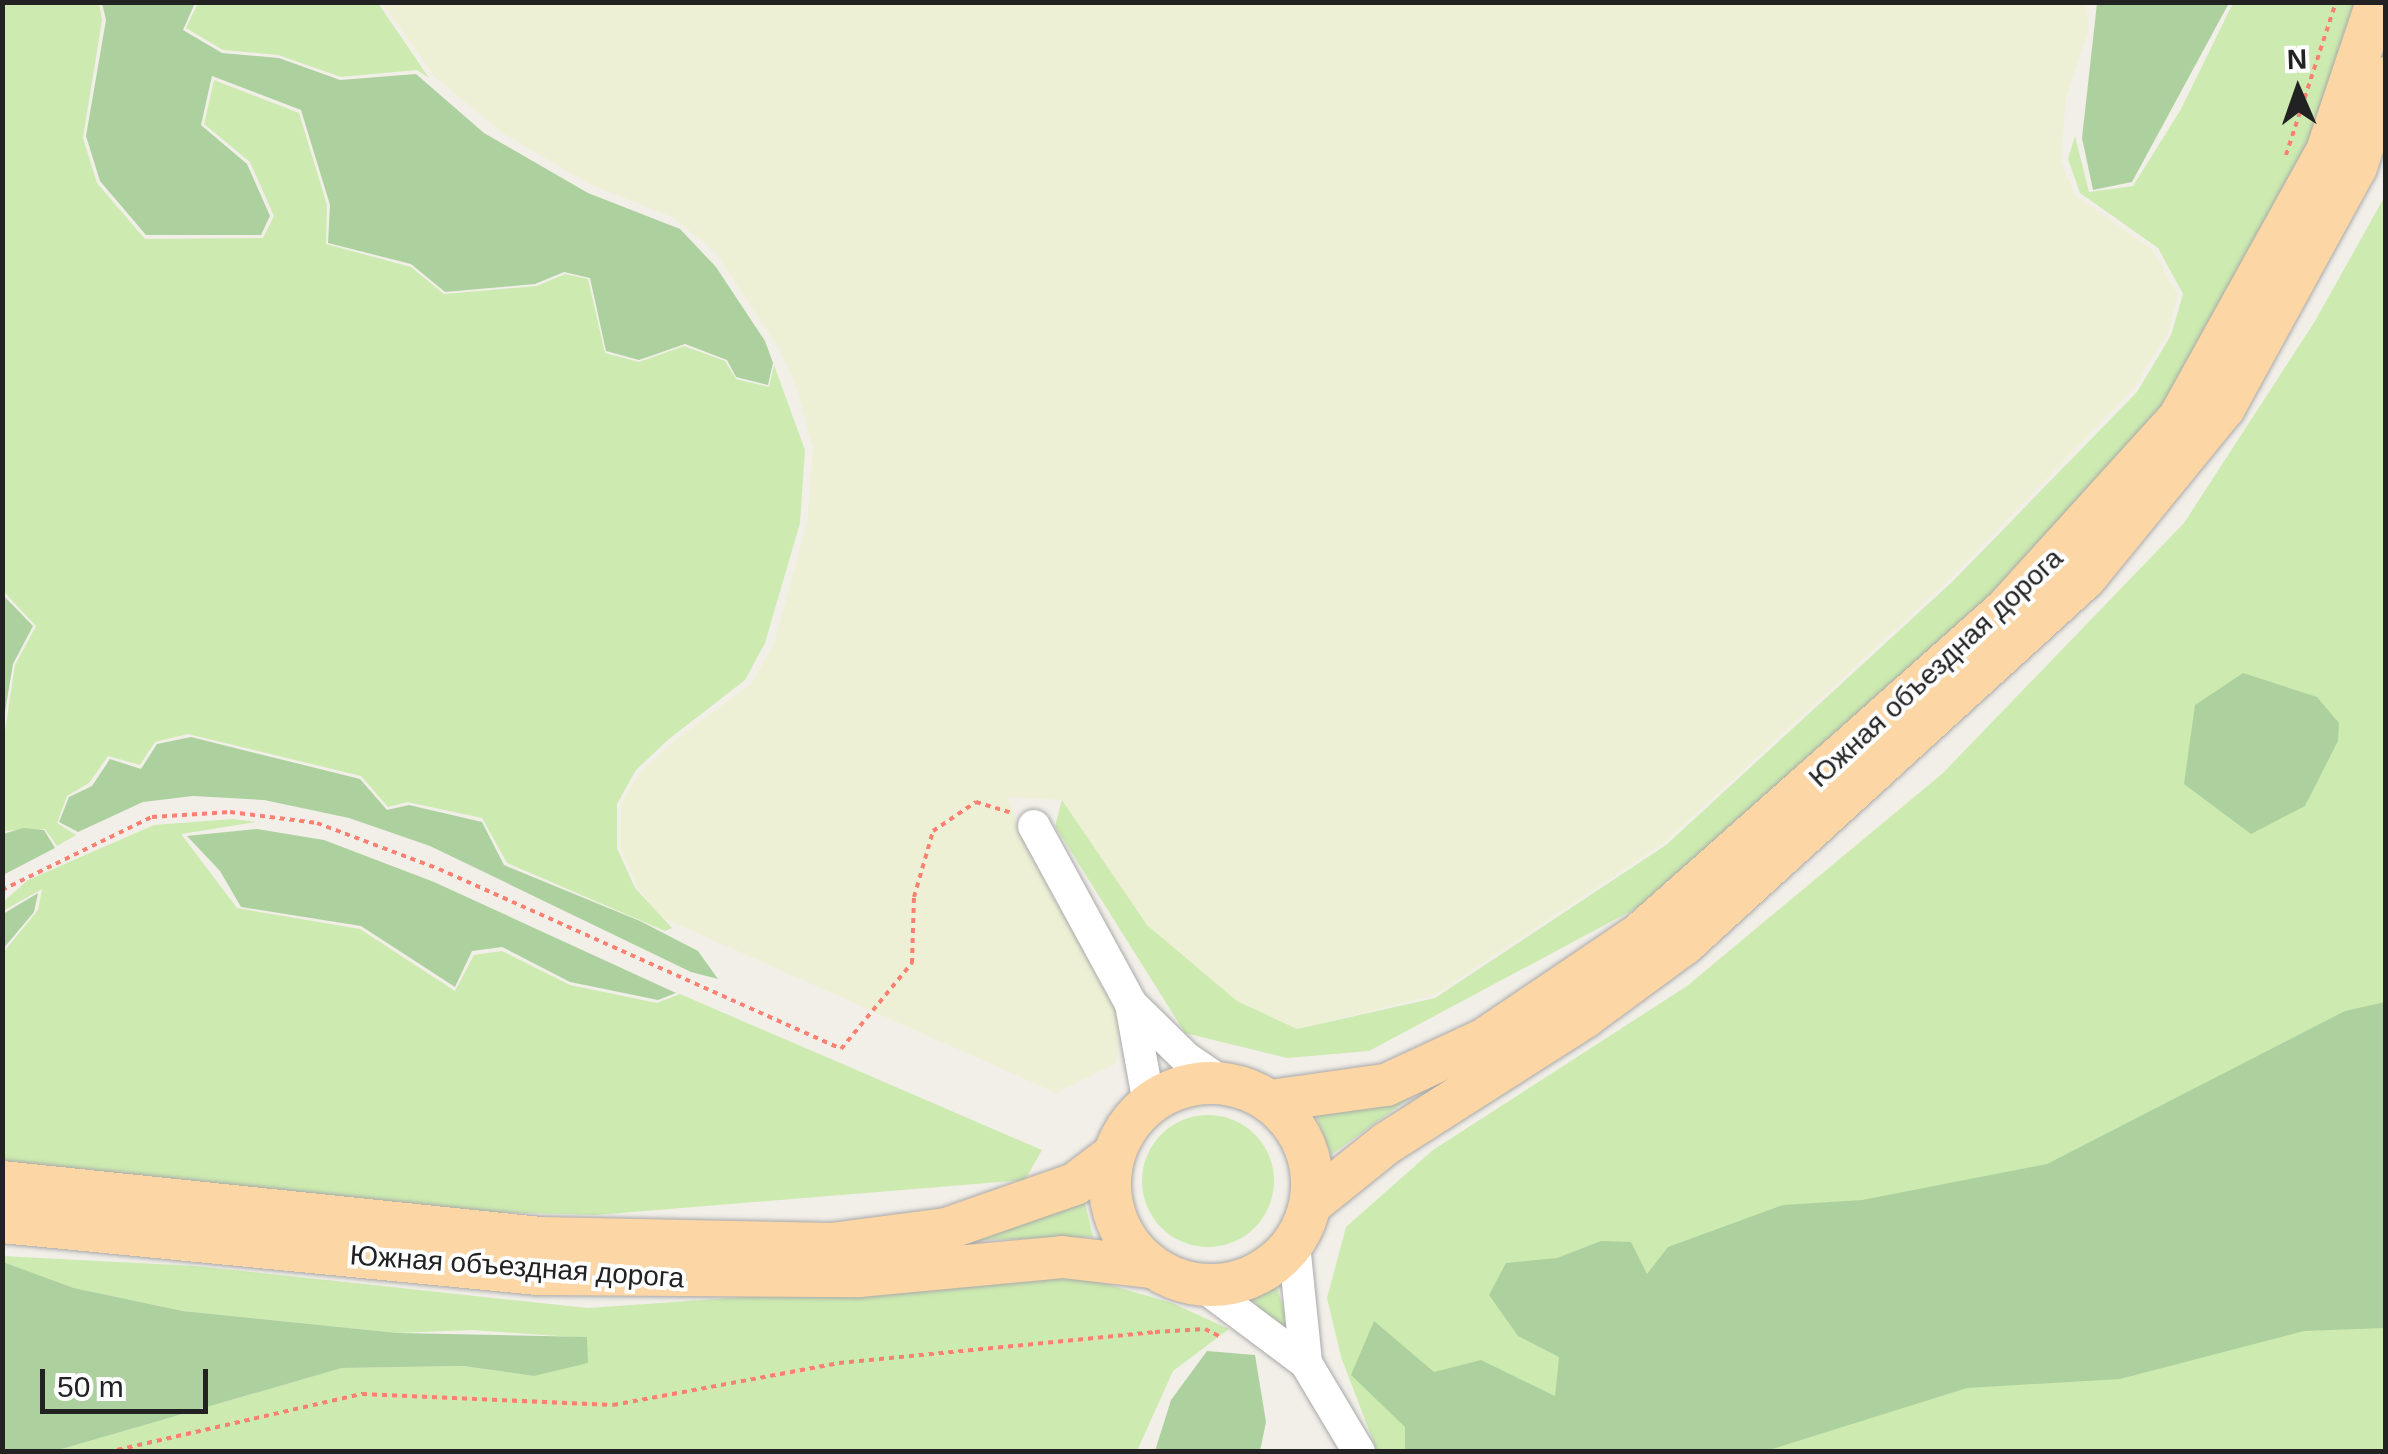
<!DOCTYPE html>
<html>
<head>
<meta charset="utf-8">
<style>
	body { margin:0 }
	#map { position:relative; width:2388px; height:1454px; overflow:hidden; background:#f2efe9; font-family:Arial,sans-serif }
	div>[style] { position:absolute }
	.farmland>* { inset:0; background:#eef0d5 }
	.grass>* { inset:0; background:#cdebb0 }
	.round { border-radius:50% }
	.forest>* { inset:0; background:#add19e }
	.path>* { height:4px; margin-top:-2px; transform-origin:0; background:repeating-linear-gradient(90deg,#fa8072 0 5px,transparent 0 10px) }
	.roads { filter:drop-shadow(0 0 2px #a9a9a9) drop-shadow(0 0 2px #a9a9a9) }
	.minor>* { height:32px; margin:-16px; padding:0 16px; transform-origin:16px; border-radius:16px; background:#fff }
	.major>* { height:42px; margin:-21px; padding:0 21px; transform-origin:21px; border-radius:21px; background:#fcd6a4 }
	.major>.ring { margin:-21px; padding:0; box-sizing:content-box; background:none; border:42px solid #fcd6a4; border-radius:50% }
	span { translate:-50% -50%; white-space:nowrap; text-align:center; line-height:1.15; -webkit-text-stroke:8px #fff; paint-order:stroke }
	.street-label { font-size:28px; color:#222 }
	.frame { position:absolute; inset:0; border:5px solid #222; pointer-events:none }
	.north { position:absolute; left:2248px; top:40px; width:100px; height:100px; -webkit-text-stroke:8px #fff; paint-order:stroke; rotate:358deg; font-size:28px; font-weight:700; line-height:40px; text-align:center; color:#222 }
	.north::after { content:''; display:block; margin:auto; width:35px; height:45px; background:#222; clip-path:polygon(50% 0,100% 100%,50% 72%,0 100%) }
	.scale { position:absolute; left:40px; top:1369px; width:168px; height:45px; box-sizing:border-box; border:5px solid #222; border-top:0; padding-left:12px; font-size:30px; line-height:35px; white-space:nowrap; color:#222; -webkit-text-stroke:8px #fff; paint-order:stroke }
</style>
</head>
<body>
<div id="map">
	<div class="farmland">
		<div style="clip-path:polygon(382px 3px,2086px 3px,2089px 28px,2066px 97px,2061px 162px,2076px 196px,2152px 249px,2178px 295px,2168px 333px,2133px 389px,1951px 578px,1665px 842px,1435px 995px,1297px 1029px,1237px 1001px,1147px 925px,1062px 800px,1008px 797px,1021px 835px,1118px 1016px,1117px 1063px,1056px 1093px,661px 917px,638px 888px,620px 847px,621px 804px,639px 773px,674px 741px,751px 684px,774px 644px,807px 522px,813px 449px,797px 389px,780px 350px,715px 252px,674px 218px,589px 184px,501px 132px,435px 77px)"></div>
	</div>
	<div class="grass">
		<div style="clip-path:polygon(3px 2px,99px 3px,102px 20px,83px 138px,97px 183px,145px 239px,263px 238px,274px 216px,250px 162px,204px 124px,214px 80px,299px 113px,327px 205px,326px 244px,411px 267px,444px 294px,537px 286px,565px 274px,588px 279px,605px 353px,639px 362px,684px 346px,725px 361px,736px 379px,769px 387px,774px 365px,805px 450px,800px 523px,765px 643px,745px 680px,669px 739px,636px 770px,617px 804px,617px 848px,635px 888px,672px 928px,665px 931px,507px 863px,482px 818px,407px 802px,388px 807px,361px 776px,188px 734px,155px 742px,140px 765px,108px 756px,89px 783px,67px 796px,57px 823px,76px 835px,57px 846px,45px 829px,3px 831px,3px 744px,15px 665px,36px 626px,3px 591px)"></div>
		<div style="clip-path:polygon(198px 3px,378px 3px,429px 78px,417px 70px,341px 77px,278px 55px,223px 50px,186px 28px)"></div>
		<div style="clip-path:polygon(2233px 3px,2356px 3px,2320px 146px,2200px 368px,2035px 565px,1644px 904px,1369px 1051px,1287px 1058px,1185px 1033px,1055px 826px,1062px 800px,1147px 925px,1237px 1001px,1297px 1029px,1435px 998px,1666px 845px,1953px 581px,2137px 392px,2171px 335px,2183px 294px,2158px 248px,2080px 193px,2068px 159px,2075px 136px,2089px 192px,2133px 186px,2181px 109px)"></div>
		<div style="clip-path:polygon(2385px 196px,2385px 1451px,1377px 1451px,1341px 1357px,1327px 1298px,1346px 1227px,1433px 1150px,1687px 986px,1943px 773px,2184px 523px,2315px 321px)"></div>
		<div style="clip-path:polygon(233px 819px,256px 822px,181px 834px,237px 908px,360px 929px,455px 991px,474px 955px,502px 951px,570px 985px,657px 1003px,680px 994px,1042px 1150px,1025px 1180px,596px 1215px,420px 1210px,3px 1166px,2px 954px,38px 910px,42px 889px,3px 911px,3px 902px,28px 880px,154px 825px)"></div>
		<div style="clip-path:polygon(1429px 1084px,1331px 1155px,1316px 1115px)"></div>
		<div class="round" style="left:1142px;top:1115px;width:132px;height:132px"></div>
		<div style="clip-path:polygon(1083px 1195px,1093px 1237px,975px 1240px)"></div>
		<div style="clip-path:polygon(2px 1256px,196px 1266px,588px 1308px,1072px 1274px,1172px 1303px,1229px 1329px,1173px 1371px,1137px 1451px,55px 1451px,342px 1368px,463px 1366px,534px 1376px,587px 1338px,472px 1330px,398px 1333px,183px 1311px,74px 1288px,3px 1262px)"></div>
		<div style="clip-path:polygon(1276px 1285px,1298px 1353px,1252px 1299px)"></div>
	</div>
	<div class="forest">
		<div style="clip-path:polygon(102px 3px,195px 3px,183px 30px,222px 53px,279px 58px,340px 80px,416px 74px,484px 133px,588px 193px,680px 229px,716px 267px,765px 341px,773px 363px,768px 385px,736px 377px,727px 360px,685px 344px,639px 360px,606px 351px,590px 278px,564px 272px,535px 284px,445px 292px,411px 264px,328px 243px,330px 205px,301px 110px,212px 76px,201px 125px,247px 164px,270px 216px,261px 235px,146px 235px,100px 181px,86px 136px,106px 20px)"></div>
		<div style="clip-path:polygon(2097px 3px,2229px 3px,2132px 182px,2093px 190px,2082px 138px)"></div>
		<div style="clip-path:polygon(3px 595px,33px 626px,13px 664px,3px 724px)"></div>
		<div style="clip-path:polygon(2243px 673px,2317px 697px,2339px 723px,2338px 741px,2305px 806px,2251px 834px,2184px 784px,2195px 705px)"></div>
		<div style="clip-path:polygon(191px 737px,360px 779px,387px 810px,409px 805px,482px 822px,504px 865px,640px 921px,698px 951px,718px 979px,691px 972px,430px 846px,349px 818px,264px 800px,193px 796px,143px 802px,78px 832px,59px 822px,69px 797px,92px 786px,110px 759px,141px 769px,157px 744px)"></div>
		<div style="clip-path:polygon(23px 828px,44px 830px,55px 848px,3px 875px,3px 834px)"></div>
		<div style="clip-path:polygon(257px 829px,324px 840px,434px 882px,676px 993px,658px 1000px,570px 982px,502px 947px,472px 951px,455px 987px,361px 926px,241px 907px,220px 871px,187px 836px)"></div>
		<div style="clip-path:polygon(38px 893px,34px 912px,3px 949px,3px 914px)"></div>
		<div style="clip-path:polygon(2385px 1002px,2385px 1328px,2304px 1331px,2120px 1379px,1967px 1388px,1763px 1452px,1405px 1451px,1405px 1427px,1351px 1375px,1374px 1321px,1434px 1372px,1481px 1360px,1555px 1396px,1559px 1357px,1518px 1336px,1489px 1295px,1506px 1263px,1557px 1258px,1601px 1241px,1631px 1242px,1647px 1274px,1668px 1247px,1783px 1205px,1862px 1200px,2047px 1164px,2345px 1011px)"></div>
		<div style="clip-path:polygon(3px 1262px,74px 1288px,183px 1311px,398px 1333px,587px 1337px,588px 1363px,534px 1376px,463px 1366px,342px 1368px,55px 1451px,3px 1451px)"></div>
		<div style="clip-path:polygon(1207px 1351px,1255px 1355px,1266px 1422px,1260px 1451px,1155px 1451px,1171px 1400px)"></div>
	</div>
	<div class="path">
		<div style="left:2286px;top:155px;width:161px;rotate:-71.9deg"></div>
		<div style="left:2px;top:890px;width:167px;rotate:-26deg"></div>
		<div style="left:152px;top:817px;width:78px;rotate:-3.7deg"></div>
		<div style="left:230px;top:812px;width:88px;rotate:7.2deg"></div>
		<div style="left:317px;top:823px;width:130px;rotate:20.7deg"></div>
		<div style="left:439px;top:869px;width:440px;rotate:24.1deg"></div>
		<div style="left:841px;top:1049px;width:112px;rotate:-50.5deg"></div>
		<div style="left:912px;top:963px;width:66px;rotate:-88.3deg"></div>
		<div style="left:914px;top:897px;width:69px;rotate:-73.9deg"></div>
		<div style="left:933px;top:831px;width:52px;rotate:-34deg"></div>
		<div style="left:976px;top:802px;width:39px;rotate:17deg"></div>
		<div style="left:108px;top:1452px;width:261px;rotate:-12.9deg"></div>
		<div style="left:362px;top:1394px;width:251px;rotate:2.5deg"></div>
		<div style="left:613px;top:1405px;width:230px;rotate:-10.5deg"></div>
		<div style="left:839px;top:1363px;width:318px;rotate:-5.6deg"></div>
		<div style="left:1155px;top:1332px;width:50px;rotate:-3.4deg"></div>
		<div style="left:1205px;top:1329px;width:20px;rotate:27deg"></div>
	</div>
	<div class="roads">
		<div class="minor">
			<div style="left:1034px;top:826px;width:203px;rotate:61.4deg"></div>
			<div style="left:1131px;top:1004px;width:77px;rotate:44.5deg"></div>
			<div style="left:1186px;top:1058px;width:45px;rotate:34deg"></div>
			<div style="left:1131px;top:1004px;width:102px;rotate:79.8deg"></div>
			<div style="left:1294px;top:1244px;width:120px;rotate:84.2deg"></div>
			<div style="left:1306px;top:1363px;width:104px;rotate:59.2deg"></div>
			<div style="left:1203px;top:1286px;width:129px;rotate:36.8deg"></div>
		</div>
		<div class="major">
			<div class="ring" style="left:1110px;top:1083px;width:160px;height:160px"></div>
			<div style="left:1270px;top:1101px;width:117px;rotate:-7.9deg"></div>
			<div style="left:1386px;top:1085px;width:109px;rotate:-24.9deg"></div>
			<div style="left:1485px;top:1039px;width:187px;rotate:-34.1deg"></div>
			<div style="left:1640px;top:934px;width:487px;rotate:-41.6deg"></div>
			<div style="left:2004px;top:611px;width:261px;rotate:-47.8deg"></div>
			<div style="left:2179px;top:418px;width:305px;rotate:-61deg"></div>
			<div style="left:2327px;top:151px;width:157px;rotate:-71.4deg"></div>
			<div style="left:2px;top:1182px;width:541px;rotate:5.94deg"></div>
			<div style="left:540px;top:1238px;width:291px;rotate:1.2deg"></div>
			<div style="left:831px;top:1244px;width:116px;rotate:-7.4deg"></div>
			<div style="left:946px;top:1229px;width:137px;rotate:-19.2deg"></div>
			<div style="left:1075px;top:1184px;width:48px;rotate:-37.3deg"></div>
			<div style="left:1312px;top:1203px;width:96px;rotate:-38.7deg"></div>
			<div style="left:1387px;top:1143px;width:236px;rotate:-32.5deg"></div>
			<div style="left:1586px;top:1016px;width:122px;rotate:-36.3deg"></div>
			<div style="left:1684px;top:944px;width:544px;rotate:-42.39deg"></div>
			<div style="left:2086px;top:577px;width:218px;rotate:-50.8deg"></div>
			<div style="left:2224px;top:408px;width:275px;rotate:-61.3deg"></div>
			<div style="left:2356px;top:167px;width:94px;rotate:-71.4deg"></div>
			<div style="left:2px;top:1222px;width:538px;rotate:5.55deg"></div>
			<div style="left:537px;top:1274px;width:322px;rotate:0.4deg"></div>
			<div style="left:859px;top:1276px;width:204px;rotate:-5.3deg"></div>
			<div style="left:1062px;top:1257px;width:90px;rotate:6.4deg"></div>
		</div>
	</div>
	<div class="street-label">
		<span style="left:1936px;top:668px;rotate:-43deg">Южная объездная дорога</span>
		<span style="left:517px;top:1267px;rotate:4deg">Южная объездная дорога</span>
	</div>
	<div class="frame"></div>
	<div class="north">N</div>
	<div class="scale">50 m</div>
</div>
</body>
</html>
